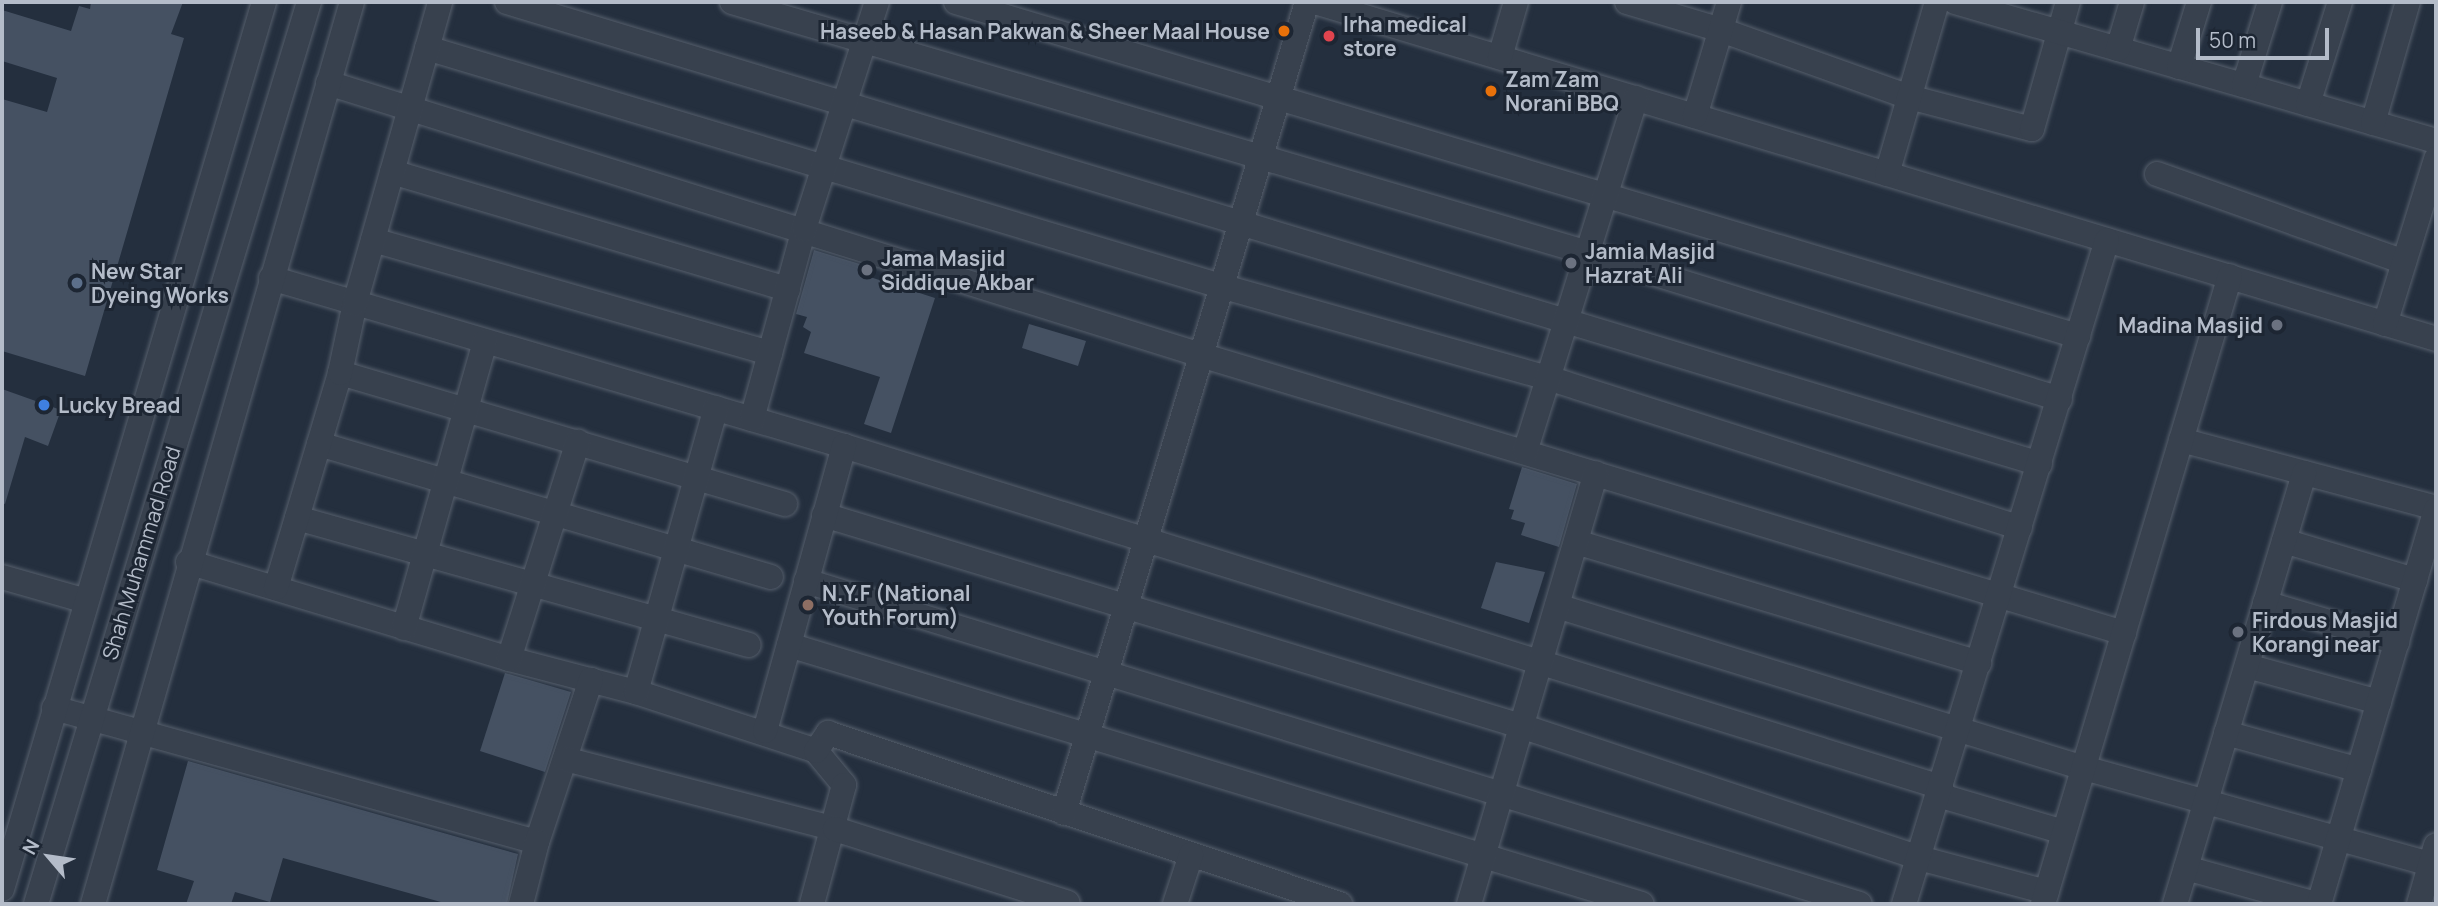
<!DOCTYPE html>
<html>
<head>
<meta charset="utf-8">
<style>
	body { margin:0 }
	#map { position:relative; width:2438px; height:906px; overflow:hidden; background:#242f3e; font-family:Manrope,sans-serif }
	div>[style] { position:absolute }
	.building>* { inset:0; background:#455162 }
	.roads { filter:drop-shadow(0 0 2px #565f6c) drop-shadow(0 0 2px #565f6c) }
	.minor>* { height:24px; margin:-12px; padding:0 12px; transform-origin:12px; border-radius:12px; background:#38414e }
	.dots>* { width:19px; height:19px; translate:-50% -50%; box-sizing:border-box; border:4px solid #1d2633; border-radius:50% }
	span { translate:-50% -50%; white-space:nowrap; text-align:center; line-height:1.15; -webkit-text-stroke:6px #1d2633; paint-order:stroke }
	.poi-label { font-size:21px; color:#b4bcc9; font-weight:700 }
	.left { translate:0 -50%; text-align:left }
	.right { translate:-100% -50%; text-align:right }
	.street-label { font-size:21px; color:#b4bcc9 }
	.frame { position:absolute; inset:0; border:4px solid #b4bcc9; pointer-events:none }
	.north { position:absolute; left:14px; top:822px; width:70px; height:70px; -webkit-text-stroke:5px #1d2633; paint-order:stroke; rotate:299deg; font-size:19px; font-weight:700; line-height:28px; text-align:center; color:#b4bcc9 }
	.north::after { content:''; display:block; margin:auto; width:24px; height:32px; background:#b4bcc9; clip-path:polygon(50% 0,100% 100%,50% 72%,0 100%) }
	.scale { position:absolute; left:2196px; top:28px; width:133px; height:32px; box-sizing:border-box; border:4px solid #b4bcc9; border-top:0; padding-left:9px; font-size:21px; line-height:24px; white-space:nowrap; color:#b4bcc9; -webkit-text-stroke:5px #1d2633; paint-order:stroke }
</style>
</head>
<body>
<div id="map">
	<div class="building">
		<div style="clip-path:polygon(91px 2px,183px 2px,171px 34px,184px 38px,85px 376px,2px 351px,2px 99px,47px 112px,57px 78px,2px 61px,2px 10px,71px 31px,79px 6px,90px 9px)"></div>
		<div style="clip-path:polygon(814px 250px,873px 268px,870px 277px,935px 298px,891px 433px,864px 424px,880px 377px,804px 353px,811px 332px,803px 327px,807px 317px,796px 314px)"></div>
		<div style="clip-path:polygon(1029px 324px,1086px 341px,1078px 366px,1022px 348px)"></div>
		<div style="clip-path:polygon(2px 389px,61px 410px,48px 446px,25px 437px,5px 504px,2px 503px)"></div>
		<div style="clip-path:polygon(1522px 467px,1577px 484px,1559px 547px,1521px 535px,1525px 523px,1511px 519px,1514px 510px,1509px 509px)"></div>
		<div style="clip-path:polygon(1496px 562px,1545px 572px,1529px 623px,1481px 608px)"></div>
		<div style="clip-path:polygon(505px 673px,571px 692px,545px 772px,480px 751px)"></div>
		<div style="clip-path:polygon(188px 761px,518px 854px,507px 904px,448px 904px,283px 858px,270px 902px,235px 892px,231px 904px,186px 904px,194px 881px,157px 870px)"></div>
	</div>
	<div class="roads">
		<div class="minor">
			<div style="left:507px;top:2px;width:1601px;rotate:16.77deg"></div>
			<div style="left:732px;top:2px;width:892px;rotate:16.34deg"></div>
			<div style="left:1588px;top:253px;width:494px;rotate:17.2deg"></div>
			<div style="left:956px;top:2px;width:1171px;rotate:16.58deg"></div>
			<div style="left:1315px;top:2px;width:1171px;rotate:16.73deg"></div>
			<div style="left:1627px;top:2px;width:98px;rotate:16.6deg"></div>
			<div style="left:1721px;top:30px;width:200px;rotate:19.6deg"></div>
			<div style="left:1909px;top:97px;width:127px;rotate:14.6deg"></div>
			<div style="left:2032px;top:129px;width:132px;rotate:-74.2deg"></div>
			<div style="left:1955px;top:2px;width:501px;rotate:16.12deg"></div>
			<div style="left:427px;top:48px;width:832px;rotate:16.69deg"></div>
			<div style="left:1224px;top:287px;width:337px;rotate:15.7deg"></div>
			<div style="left:1548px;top:378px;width:495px;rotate:17.6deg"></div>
			<div style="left:2118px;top:49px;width:49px;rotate:-73.4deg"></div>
			<div style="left:1500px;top:57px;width:57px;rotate:-73.8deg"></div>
			<div style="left:2179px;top:67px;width:68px;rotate:-72.9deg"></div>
			<div style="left:328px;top:83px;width:918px;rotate:17.31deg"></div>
			<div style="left:1204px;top:356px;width:961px;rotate:16.76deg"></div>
			<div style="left:2244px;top:85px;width:87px;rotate:-72.6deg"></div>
			<div style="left:2308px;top:104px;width:107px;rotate:-72.6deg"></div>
			<div style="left:1695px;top:116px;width:119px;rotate:-73.4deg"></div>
			<div style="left:2373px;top:123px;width:126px;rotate:-73.9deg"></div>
			<div style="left:392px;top:172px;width:413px;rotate:16.5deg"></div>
			<div style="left:1887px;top:174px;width:179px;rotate:-73.8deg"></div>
			<div style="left:2157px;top:174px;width:262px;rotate:19.6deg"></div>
			<div style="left:373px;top:240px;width:413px;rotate:15.9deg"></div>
			<div style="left:271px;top:278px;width:597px;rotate:16.34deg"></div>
			<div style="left:844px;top:446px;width:1149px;rotate:17.27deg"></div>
			<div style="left:2385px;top:324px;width:173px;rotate:-72.8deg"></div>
			<div style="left:340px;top:373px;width:464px;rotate:16.4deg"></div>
			<div style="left:752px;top:419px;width:197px;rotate:-74.7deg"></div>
			<div style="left:804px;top:229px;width:238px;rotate:-72.2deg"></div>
			<div style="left:2181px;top:440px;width:264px;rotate:14.9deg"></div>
			<div style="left:319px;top:444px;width:471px;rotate:16.4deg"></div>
			<div style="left:1525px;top:452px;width:371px;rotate:-72.6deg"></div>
			<div style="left:824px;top:515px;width:728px;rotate:16.84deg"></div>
			<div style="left:1521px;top:726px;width:419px;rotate:18.3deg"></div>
			<div style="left:1919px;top:858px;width:132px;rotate:14.9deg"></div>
			<div style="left:297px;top:518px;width:469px;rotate:15.7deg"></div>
			<div style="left:2284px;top:541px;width:137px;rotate:16.6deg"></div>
			<div style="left:1576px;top:542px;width:421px;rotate:16.7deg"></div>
			<div style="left:188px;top:562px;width:335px;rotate:16.8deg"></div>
			<div style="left:509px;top:659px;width:131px;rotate:14.6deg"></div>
			<div style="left:636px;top:692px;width:189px;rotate:18.1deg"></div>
			<div style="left:816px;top:751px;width:44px;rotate:50.5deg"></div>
			<div style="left:844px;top:785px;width:123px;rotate:105.1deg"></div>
			<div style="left:2px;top:577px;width:87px;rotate:15.9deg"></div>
			<div style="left:806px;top:581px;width:1102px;rotate:17.04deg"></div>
			<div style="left:276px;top:588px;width:224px;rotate:-73.4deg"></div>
			<div style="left:340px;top:373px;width:72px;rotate:-77.9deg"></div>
			<div style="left:355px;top:303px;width:313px;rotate:-74.2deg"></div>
			<div style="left:2265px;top:603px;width:138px;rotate:16.5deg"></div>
			<div style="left:1557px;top:606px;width:551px;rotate:17.09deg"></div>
			<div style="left:2084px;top:768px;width:360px;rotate:15.5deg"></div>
			<div style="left:404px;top:628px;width:298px;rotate:-74.2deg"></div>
			<div style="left:789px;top:645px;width:891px;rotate:16.89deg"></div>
			<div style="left:509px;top:659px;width:228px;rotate:-72.4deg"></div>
			<div style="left:2247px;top:666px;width:137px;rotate:15.3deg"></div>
			<div style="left:636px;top:692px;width:295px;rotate:-74.3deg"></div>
			<div style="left:54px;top:708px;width:501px;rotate:15.51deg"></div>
			<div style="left:537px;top:842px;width:171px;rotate:-71.6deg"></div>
			<div style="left:765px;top:731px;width:296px;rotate:-74.5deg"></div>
			<div style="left:2226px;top:733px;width:138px;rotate:15.5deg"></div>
			<div style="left:816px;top:751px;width:22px;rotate:-56deg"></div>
			<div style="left:828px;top:733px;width:540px;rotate:18.47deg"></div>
			<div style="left:565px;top:759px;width:279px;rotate:14.5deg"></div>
			<div style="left:835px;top:829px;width:244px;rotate:17.6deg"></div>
			<div style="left:1938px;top:795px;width:131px;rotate:16.4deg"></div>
			<div style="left:1064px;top:813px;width:847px;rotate:-73.32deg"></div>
			<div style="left:2186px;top:868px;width:135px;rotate:15.5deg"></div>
			<div style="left:2px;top:889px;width:925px;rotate:-73.54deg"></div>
			<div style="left:36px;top:904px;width:942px;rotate:-73.16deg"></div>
			<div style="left:93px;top:904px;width:938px;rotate:-73.98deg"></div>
			<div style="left:521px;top:904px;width:64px;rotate:-75.5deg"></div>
			<div style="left:1175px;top:904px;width:52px;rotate:-71.9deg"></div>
			<div style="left:1469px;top:904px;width:449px;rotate:-73.6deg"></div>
			<div style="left:1904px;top:904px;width:694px;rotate:-73deg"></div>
			<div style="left:2043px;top:904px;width:655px;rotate:-73.42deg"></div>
			<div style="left:2175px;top:904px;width:450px;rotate:-73.3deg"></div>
			<div style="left:2319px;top:904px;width:411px;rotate:-73.5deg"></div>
			<div style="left:2419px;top:904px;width:61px;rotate:-73.9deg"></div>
		</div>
	</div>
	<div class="dots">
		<div style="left:1284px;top:31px;background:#e8710a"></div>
		<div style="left:1329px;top:36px;background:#e0444e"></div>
		<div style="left:1491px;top:91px;background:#e8710a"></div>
		<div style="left:1571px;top:263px;background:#6b7280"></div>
		<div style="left:867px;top:270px;background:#6b7280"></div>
		<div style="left:77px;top:283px;background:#5c6f8a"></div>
		<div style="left:2277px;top:325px;background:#6b7280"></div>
		<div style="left:44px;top:405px;background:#3f7fe0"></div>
		<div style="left:808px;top:605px;background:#8d6e63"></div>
		<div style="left:2238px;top:632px;background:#6b7280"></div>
	</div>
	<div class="poi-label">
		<span class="left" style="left:1343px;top:36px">Irha medical<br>store</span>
		<span class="right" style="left:1270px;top:31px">Haseeb &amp; Hasan Pakwan &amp; Sheer Maal House</span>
		<span class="left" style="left:1505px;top:91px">Zam Zam<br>Norani BBQ</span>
		<span class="left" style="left:1585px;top:263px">Jamia Masjid<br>Hazrat Ali</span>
		<span class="left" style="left:881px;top:270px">Jama Masjid<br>Siddique Akbar</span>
		<span class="left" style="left:91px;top:283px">New Star<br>Dyeing Works</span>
		<span class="right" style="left:2263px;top:325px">Madina Masjid</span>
		<span class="left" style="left:58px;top:405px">Lucky Bread</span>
		<span class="left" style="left:822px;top:605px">N.Y.F (National<br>Youth Forum)</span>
		<span class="left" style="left:2252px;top:632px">Firdous Masjid<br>Korangi near</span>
	</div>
	<div class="street-label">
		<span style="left:141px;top:553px;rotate:-73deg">Shah Muhammad Road</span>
	</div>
	<div class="frame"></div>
	<div class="north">N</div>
	<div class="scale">50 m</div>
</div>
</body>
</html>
